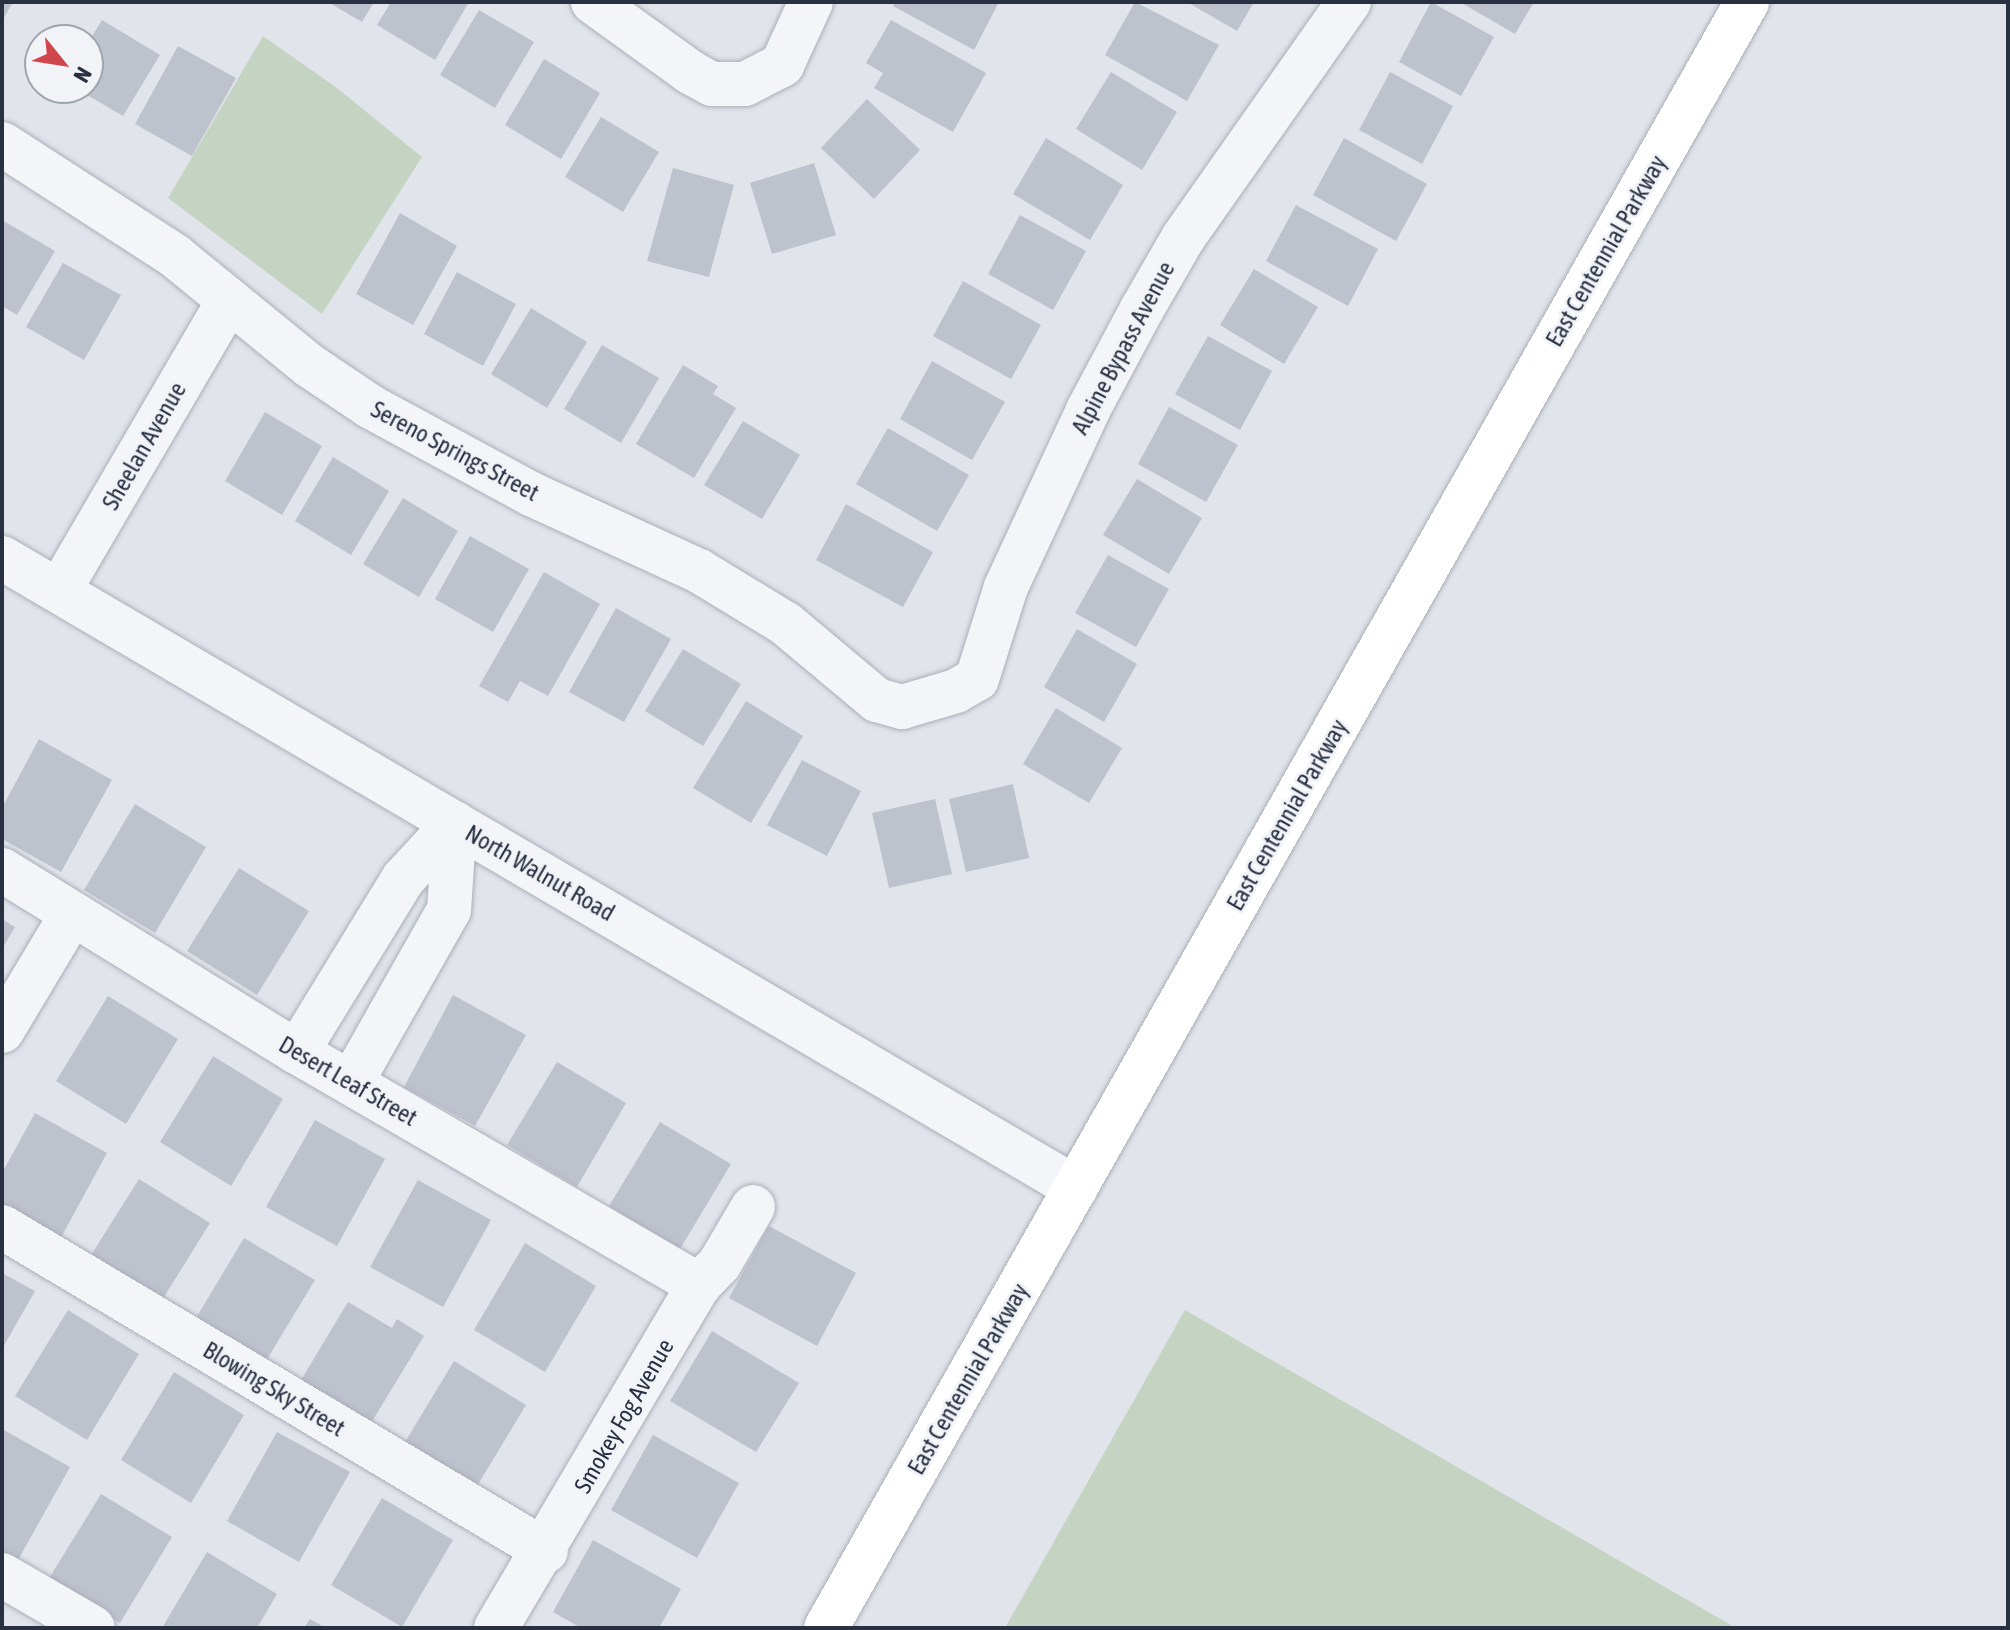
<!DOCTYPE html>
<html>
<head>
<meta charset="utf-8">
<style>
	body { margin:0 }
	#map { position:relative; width:2010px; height:1630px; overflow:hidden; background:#e1e4ea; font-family:"Asap Condensed",sans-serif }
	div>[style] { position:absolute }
	.green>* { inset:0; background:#c5d4c2 }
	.building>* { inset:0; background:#bec2cd }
	.roads { filter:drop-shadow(0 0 2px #aaaeb8) drop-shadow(0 0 2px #aaaeb8) }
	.minor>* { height:44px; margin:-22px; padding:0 22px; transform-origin:22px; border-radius:22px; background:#f4f5f8 }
	.major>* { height:44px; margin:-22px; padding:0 22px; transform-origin:22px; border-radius:22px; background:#fff }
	span { translate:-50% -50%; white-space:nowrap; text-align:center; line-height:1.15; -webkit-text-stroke:6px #f1f3f7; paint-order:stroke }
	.street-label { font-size:24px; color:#293042 }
	.frame { position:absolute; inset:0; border:4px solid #293042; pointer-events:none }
	.north { position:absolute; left:24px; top:24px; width:80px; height:80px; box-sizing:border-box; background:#f1f3f7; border:2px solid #a1a5af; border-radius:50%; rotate:120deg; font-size:22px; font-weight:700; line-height:32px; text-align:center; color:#293042 }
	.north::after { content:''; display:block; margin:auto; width:28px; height:36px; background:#cf464c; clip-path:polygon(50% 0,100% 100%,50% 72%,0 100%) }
</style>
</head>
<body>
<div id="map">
	<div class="green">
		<div style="clip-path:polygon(263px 36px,337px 88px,422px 157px,322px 314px,168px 198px)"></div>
		<div style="clip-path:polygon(1185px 1310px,1736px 1628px,1005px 1628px)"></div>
	</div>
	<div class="building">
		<div style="clip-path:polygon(2px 2px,13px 2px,2px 21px)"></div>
		<div style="clip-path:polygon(328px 2px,374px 2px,362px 22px)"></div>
		<div style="clip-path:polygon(391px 2px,469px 2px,435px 60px,377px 25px)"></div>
		<div style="clip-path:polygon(895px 2px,999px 2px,974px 50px,893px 6px)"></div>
		<div style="clip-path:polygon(1135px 2px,1219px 45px,1187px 101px,1105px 55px)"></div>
		<div style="clip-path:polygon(1187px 2px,1254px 2px,1237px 31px)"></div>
		<div style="clip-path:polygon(1431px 2px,1494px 37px,1461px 96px,1399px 62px)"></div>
		<div style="clip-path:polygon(1460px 2px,1534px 2px,1515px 34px)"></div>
		<div style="clip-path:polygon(479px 10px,534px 42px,495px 108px,440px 75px)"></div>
		<div style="clip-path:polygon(102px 20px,160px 55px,123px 116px,75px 88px,88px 88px,88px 43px)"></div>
		<div style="clip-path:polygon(891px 20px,986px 73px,953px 132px,874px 88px,883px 73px,866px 63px)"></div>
		<div style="clip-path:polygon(178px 46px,236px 78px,192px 156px,135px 124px)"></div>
		<div style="clip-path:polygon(544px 59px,600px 93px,561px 159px,505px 125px)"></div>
		<div style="clip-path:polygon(1111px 72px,1177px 112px,1142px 170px,1076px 129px)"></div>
		<div style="clip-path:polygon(1390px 72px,1453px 106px,1422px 164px,1359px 130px)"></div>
		<div style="clip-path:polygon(867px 99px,920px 150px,874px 199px,821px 148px)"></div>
		<div style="clip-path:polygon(601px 117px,659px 152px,623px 212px,565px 177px)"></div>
		<div style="clip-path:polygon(1046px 138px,1123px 185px,1090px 240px,1013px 194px)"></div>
		<div style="clip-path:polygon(1344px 138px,1427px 184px,1396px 241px,1313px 195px)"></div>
		<div style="clip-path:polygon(814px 163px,836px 235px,772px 254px,750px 183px)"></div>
		<div style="clip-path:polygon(673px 168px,734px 185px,709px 277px,647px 261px)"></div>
		<div style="clip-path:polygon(1296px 205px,1378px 249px,1348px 306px,1266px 261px)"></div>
		<div style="clip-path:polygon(400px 213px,457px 246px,413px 325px,356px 294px)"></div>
		<div style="clip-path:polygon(1020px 215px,1086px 251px,1053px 310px,988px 274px)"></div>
		<div style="clip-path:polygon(2px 220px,55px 251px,17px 315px,2px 306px)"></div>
		<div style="clip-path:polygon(63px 263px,121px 295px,84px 360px,26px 327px)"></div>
		<div style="clip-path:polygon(1254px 269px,1318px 307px,1284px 364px,1220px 325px)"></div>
		<div style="clip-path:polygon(457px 272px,516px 304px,483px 366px,424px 334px)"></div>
		<div style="clip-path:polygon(963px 281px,1041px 325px,1011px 379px,933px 336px)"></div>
		<div style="clip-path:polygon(531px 308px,587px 342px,547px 408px,491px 374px)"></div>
		<div style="clip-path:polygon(1208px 336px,1272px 371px,1240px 430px,1175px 394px)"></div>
		<div style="clip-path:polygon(602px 345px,659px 378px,621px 443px,564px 409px)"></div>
		<div style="clip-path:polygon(932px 361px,1005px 402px,972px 460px,900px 419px)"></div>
		<div style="clip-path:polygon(683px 365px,718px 386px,713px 394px,736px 408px,694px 478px,636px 444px)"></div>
		<div style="clip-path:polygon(1169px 407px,1238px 445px,1206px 502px,1138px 464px)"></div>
		<div style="clip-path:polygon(265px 412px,322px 446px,282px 515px,225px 481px)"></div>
		<div style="clip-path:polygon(743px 421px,800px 455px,762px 519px,704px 485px)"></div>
		<div style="clip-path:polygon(888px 428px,969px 475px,937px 531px,856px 484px)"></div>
		<div style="clip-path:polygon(333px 457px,389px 491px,351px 555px,295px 521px)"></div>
		<div style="clip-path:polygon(1137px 479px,1202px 518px,1169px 574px,1103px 535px)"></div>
		<div style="clip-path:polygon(403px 498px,458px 531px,419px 597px,363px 564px)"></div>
		<div style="clip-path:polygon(846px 504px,933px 552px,903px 607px,816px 560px)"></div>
		<div style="clip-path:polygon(470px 536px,529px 569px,493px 632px,435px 599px)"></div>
		<div style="clip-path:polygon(1108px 555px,1169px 589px,1136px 647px,1075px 613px)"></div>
		<div style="clip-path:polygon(544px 572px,600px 604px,548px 696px,520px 681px,508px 702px,479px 686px)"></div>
		<div style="clip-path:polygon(616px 608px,671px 639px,624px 722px,569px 692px)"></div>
		<div style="clip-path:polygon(1077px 629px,1137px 664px,1104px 722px,1044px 687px)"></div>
		<div style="clip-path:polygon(683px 649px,741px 684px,703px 746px,645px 711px)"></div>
		<div style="clip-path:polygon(746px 701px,803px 736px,751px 823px,693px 788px)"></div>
		<div style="clip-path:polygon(1056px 708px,1122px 748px,1089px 803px,1023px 764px)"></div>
		<div style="clip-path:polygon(39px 739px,112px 780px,61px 872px,2px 839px,2px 808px)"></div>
		<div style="clip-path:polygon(802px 760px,861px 791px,827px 856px,767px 825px)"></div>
		<div style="clip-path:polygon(1013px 784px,1029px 858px,966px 872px,949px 799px)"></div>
		<div style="clip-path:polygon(935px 799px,952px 874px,889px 888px,872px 813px)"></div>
		<div style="clip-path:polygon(135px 804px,206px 847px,155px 933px,84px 890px)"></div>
		<div style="clip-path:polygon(239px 868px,309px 911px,257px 995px,187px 951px)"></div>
		<div style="clip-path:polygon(2px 919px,15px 927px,2px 949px)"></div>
		<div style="clip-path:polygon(453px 995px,526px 1035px,475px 1126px,404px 1087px)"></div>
		<div style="clip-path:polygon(108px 996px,178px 1039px,126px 1124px,56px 1081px)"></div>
		<div style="clip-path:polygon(213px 1056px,283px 1099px,231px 1186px,160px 1142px)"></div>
		<div style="clip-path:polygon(557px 1062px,626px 1103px,577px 1187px,507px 1145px)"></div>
		<div style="clip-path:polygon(35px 1113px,107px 1153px,58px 1243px,2px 1212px,2px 1173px)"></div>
		<div style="clip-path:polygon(315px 1120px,385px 1159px,337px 1246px,266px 1207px)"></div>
		<div style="clip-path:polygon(660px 1122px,731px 1164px,680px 1249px,609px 1206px)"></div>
		<div style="clip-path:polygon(139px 1179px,210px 1223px,159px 1305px,88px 1260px)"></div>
		<div style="clip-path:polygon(418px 1180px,491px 1220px,443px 1307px,370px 1267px)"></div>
		<div style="clip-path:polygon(769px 1226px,856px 1273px,817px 1346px,729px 1298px)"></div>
		<div style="clip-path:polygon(244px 1238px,315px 1280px,263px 1366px,193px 1323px)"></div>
		<div style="clip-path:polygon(525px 1243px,596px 1286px,545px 1372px,474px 1330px)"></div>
		<div style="clip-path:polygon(2px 1273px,35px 1291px,2px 1349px)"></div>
		<div style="clip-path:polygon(348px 1302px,392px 1328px,397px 1319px,424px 1336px,368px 1428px,298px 1385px)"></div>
		<div style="clip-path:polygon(68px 1310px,139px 1354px,87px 1440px,15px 1396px)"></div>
		<div style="clip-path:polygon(712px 1331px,799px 1383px,756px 1452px,670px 1401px)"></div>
		<div style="clip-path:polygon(454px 1361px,526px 1405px,474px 1491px,402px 1447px)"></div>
		<div style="clip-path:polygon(174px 1372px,244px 1415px,191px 1503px,121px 1460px)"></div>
		<div style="clip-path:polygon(2px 1429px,70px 1467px,18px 1560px,2px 1551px)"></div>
		<div style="clip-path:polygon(277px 1432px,350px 1472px,299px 1562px,227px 1521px)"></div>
		<div style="clip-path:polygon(653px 1435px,739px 1483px,697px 1558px,611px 1510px)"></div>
		<div style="clip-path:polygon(101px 1494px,172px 1537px,120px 1623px,48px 1580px)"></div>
		<div style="clip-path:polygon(382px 1498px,453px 1540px,402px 1627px,331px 1585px)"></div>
		<div style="clip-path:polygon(593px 1540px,681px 1589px,659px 1628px,581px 1628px,553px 1612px)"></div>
		<div style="clip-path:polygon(207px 1552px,277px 1594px,257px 1628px,162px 1628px)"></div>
		<div style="clip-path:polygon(310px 1619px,326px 1628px,304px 1628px)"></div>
	</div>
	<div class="roads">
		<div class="minor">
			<div style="left:593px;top:2px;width:120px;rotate:35.8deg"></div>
			<div style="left:690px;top:72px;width:25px;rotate:29deg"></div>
			<div style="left:712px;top:84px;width:33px"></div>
			<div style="left:745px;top:84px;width:42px;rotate:-27.2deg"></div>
			<div style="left:782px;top:65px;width:69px;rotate:-65.3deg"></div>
			<div style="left:2px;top:144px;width:206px;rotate:32.9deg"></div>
			<div style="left:175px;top:256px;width:174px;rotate:39.2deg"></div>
			<div style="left:310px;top:366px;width:73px;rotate:33.9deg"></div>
			<div style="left:371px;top:407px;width:182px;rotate:28.5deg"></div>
			<div style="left:531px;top:494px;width:185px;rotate:24.6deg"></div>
			<div style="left:699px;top:571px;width:102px;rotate:31.3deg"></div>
			<div style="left:786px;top:624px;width:119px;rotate:39.9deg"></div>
			<div style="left:877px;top:700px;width:26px;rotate:16deg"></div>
			<div style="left:902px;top:707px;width:56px;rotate:-16.5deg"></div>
			<div style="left:956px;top:691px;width:24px;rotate:-30deg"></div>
			<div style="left:977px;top:679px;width:96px;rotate:-72.5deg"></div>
			<div style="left:1006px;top:587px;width:195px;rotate:-65.1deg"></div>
			<div style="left:1088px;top:410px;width:115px;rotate:-61.9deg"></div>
			<div style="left:1142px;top:309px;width:82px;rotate:-60deg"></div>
			<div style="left:1183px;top:238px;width:289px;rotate:-54.9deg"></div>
			<div style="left:2px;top:558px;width:1245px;rotate:30.4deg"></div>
			<div style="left:59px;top:591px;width:337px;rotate:-59.7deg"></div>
			<div style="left:2px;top:870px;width:347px;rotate:31.7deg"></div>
			<div style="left:297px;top:1052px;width:465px;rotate:30.1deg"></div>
			<div style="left:2px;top:1031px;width:136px;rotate:-59.1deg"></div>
			<div style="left:297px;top:1052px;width:203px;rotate:-58.5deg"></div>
			<div style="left:403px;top:879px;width:76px;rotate:-47.1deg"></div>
			<div style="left:351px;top:1083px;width:199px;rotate:-60.5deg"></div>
			<div style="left:449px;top:910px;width:87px;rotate:-86.1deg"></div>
			<div style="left:2px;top:1227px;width:633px;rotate:30.78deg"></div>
			<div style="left:2px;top:1575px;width:105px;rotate:30.2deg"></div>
			<div style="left:496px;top:1628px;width:399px;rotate:-59.4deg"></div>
			<div style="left:699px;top:1285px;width:30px;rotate:-46deg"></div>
			<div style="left:720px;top:1263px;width:65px;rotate:-59.5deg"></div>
		</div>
		<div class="major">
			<div style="left:826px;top:1628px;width:1869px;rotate:-60.47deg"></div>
		</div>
	</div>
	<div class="street-label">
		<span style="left:1606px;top:251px;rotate:-60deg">East Centennial Parkway</span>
		<span style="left:1123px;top:348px;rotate:-62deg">Alpine Bypass Avenue</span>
		<span style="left:144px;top:446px;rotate:-60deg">Sheelan Avenue</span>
		<span style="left:455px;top:451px;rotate:28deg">Sereno Springs Street</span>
		<span style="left:1287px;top:815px;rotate:-60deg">East Centennial Parkway</span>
		<span style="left:540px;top:873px;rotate:30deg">North Walnut Road</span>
		<span style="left:348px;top:1081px;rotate:30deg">Desert Leaf Street</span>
		<span style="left:968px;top:1379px;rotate:-60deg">East Centennial Parkway</span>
		<span style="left:274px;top:1389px;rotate:31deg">Blowing Sky Street</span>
		<span style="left:624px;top:1416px;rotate:-60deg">Smokey Fog Avenue</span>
	</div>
	<div class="frame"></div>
	<div class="north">N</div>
</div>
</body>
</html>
